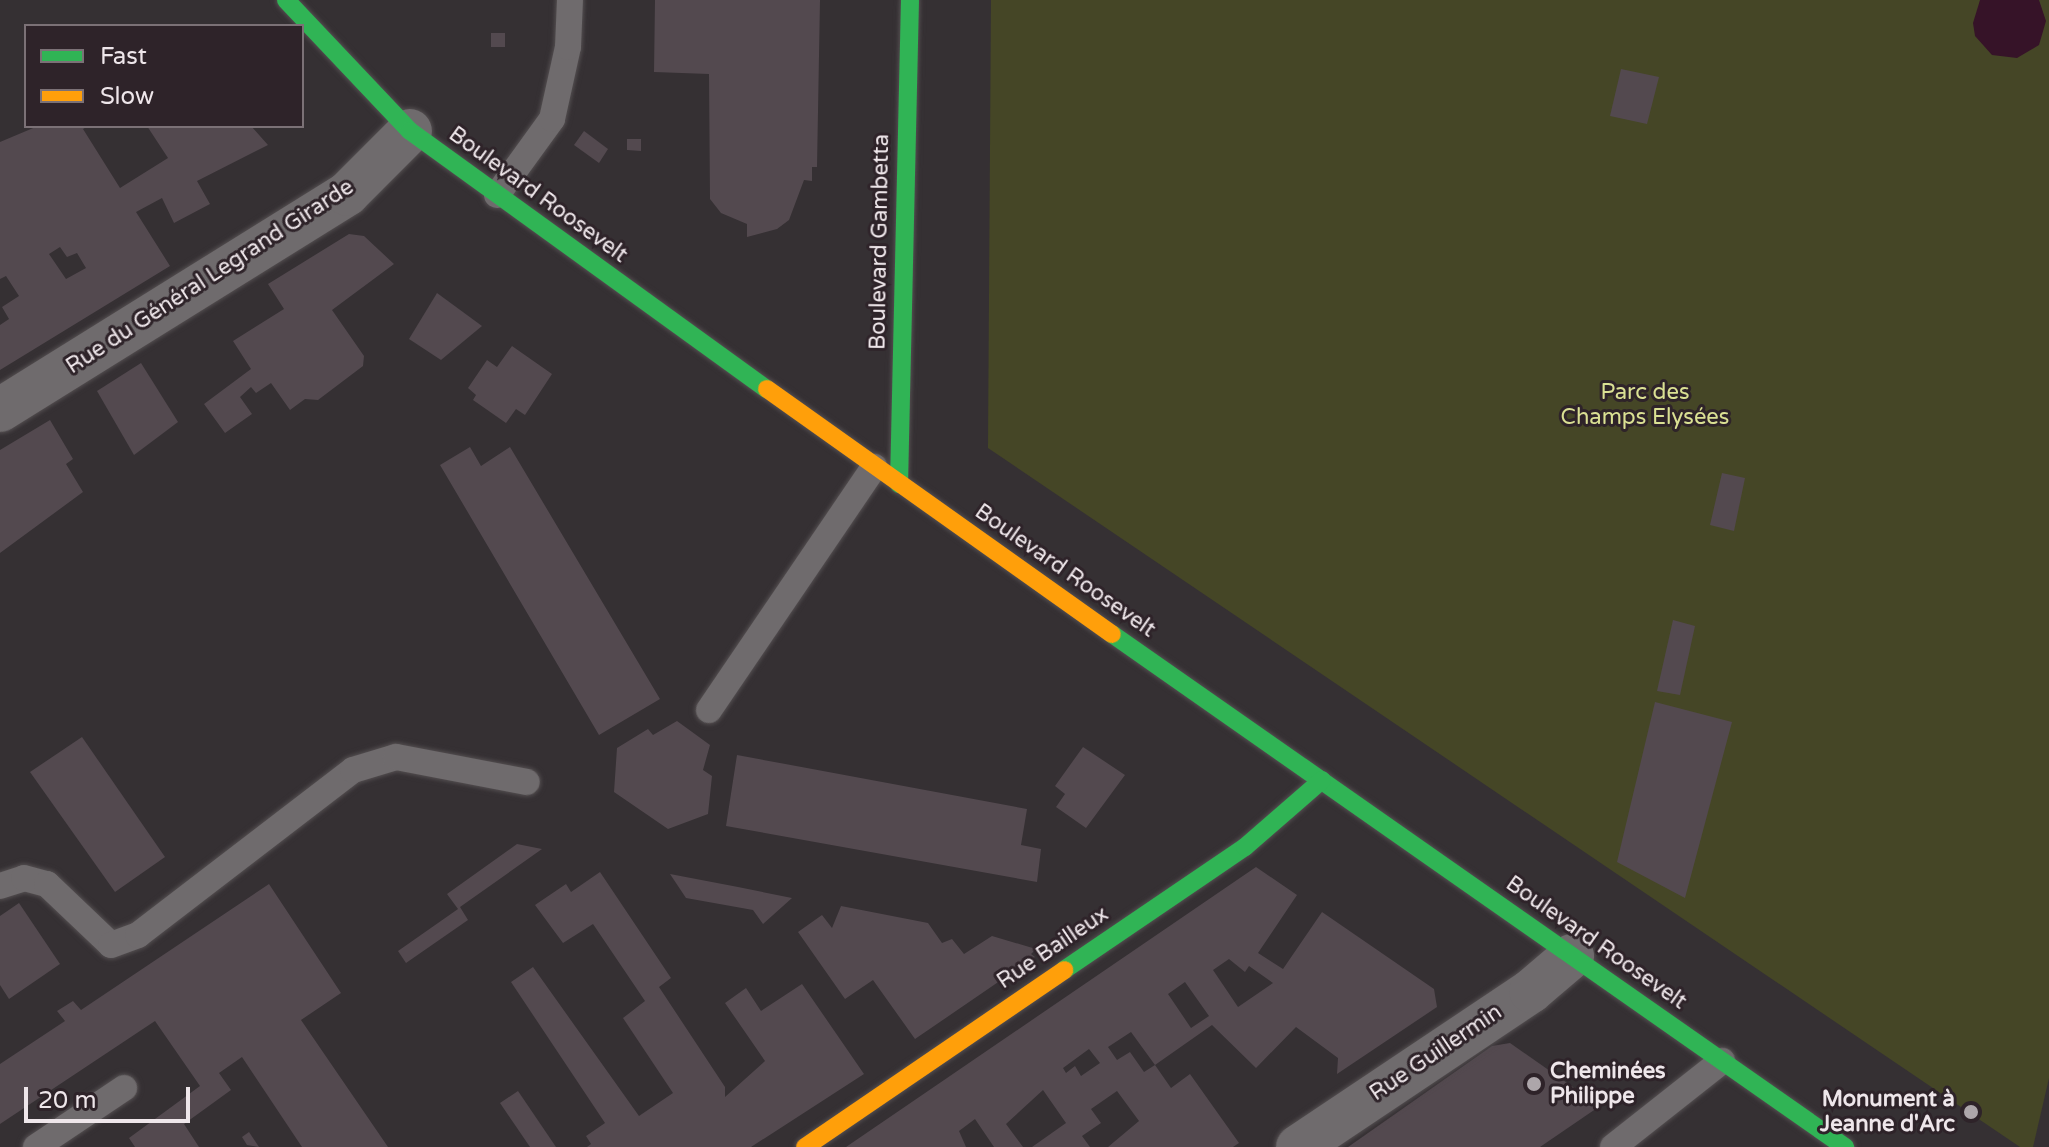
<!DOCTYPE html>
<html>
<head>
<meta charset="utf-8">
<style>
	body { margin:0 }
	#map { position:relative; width:2049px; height:1147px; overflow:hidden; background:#353033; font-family:"Varela Round",sans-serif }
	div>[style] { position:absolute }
	.green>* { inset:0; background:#454626 }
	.water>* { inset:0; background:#361328 }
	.building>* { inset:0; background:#53494f }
	.roads { filter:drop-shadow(0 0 2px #534e50) drop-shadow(0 0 2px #534e50) }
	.lane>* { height:26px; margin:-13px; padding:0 13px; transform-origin:13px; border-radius:13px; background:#6f6b6d }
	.street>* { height:44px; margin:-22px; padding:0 22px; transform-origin:22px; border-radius:22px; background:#6f6b6d }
	.fast>* { height:18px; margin:-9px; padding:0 9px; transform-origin:9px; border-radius:9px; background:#30b455 }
	.slow>* { height:18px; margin:-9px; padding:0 9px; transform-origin:9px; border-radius:9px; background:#ff9f0a }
	.dots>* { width:22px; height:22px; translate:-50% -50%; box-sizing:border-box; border:4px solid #2e2329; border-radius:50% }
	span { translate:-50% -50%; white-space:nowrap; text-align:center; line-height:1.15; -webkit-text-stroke:6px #2e2329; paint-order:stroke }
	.street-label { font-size:22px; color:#eee6ea }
	.park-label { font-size:22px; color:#dae093 }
	.poi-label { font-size:22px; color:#eee6ea; font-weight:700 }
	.left { translate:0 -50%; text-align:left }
	.right { translate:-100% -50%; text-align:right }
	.legend { position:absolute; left:24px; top:24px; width:280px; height:104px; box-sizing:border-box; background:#2e2329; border:2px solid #7b7176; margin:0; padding:10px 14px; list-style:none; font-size:24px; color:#eee6ea }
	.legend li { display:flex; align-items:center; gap:16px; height:40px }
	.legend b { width:40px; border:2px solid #7b7176 }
	.scale { position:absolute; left:24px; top:1087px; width:166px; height:36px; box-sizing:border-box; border:4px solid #eee6ea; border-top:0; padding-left:10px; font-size:24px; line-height:28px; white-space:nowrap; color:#eee6ea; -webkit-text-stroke:6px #2e2329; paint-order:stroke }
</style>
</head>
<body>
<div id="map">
	<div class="green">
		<div style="clip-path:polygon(991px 0,2049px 0,2049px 1078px,2033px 1147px,2020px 1147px,988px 448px)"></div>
	</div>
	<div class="water">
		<div style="clip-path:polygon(1980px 0,2039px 0,2046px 21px,2039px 45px,2017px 58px,1992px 55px,1975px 36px,1973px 23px)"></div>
	</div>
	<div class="building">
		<div style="clip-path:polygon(655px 0,820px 0,817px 167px,812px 167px,812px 181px,804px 180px,789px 220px,777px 229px,747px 237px,747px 224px,721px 213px,710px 199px,709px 74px,654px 72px)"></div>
		<div style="clip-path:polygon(491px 33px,505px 33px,505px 47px,491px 47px)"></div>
		<div style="clip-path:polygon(1621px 69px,1659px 77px,1647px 124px,1610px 116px)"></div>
		<div style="clip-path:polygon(evenodd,38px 126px,88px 126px,83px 129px,120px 188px,168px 158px,147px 126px,251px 126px,268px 145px,197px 181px,210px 204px,174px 223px,162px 198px,136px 212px,170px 266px,0 370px,0 325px,9px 319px,2px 307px,19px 296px,6px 276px,0 279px,0 142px,38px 126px,60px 247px,67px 257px,77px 253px,86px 268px,66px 279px,49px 254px,60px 247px)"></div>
		<div style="clip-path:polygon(584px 131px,608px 149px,599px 163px,574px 145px)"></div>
		<div style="clip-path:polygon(627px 139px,641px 139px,641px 151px,627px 150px)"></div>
		<div style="clip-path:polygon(349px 234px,364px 236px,394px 264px,332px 310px,364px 356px,363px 366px,318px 400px,305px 399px,290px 410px,271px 383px,256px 393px,251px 387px,240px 397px,252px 414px,225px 433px,204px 404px,251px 369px,233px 341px,284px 309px,268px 284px)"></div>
		<div style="clip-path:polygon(437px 293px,482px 326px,441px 360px,409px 339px)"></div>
		<div style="clip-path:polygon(512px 346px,552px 374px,525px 415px,516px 409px,506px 423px,473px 400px,476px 395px,468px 388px,487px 360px,497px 367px)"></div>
		<div style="clip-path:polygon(141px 363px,178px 422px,134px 455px,97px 391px)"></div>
		<div style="clip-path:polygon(50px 420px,73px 459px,66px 464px,83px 492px,0 553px,0 450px)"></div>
		<div style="clip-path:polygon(470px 447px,481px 466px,510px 447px,660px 699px,599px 735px,440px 465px)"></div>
		<div style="clip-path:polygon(1722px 473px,1745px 478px,1734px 531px,1710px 525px)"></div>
		<div style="clip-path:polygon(1673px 620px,1695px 626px,1680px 695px,1657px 691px)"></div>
		<div style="clip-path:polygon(1655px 702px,1732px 722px,1685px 898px,1617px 862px)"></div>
		<div style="clip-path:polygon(677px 721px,710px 745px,703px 770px,712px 776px,708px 814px,668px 829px,614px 792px,617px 748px,648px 729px,653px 735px)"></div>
		<div style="clip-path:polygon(82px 737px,165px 857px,115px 892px,30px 772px)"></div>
		<div style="clip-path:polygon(1083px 747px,1125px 775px,1086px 828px,1056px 807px,1065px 794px,1055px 786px)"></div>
		<div style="clip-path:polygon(737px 755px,1027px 809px,1021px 845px,1041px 849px,1037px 882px,726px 826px)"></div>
		<div style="clip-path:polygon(517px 844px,542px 849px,460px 907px,468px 920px,406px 963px,398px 951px,458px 909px,447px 894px)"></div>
		<div style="clip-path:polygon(evenodd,1256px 867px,1297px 895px,1258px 953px,1283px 969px,1322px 912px,1434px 989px,1437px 1007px,1337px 1074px,1338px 1058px,1296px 1027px,1256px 1068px,1212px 1025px,1155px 1065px,1171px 1088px,1190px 1074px,1239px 1143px,1233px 1147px,1108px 1147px,1139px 1121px,1117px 1091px,1091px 1109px,1101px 1123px,1082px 1136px,1090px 1147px,1032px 1147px,1066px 1123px,1043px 1090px,1006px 1124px,1023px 1147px,994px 1147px,975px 1119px,959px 1131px,966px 1147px,846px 1147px,1256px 867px,1229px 959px,1245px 972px,1249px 966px,1273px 983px,1238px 1007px,1213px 970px,1229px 959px,1256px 867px,1185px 982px,1209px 1016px,1191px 1028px,1168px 994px,1185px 982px,1256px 867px,1131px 1032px,1155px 1065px,1144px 1072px,1130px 1052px,1117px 1060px,1108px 1047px,1131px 1032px,1256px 867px,1089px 1049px,1100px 1063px,1081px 1076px,1075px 1066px,1066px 1073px,1063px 1068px,1089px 1049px)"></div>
		<div style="clip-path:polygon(600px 872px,671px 978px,659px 987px,725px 1087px,725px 1097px,765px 1061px,725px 1003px,746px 988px,761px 1011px,802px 984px,864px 1074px,751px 1147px,587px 1147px,591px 1144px,586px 1136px,605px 1123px,511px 982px,533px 967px,639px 1116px,673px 1093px,623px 1018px,645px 1001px,593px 924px,563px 943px,535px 905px,566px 884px,571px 892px)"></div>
		<div style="clip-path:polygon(670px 874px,738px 887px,792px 898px,763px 924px,753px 910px,686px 898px)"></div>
		<div style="clip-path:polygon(269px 884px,341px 993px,301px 1020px,388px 1147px,302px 1147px,242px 1057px,219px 1073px,231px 1090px,184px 1124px,199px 1147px,135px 1147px,129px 1138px,200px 1086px,155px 1021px,0 1124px,0 1064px,65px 1021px,57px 1011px,73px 1001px,81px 1010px)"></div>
		<div style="clip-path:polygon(19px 903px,60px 964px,9px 999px,0 985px,0 916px)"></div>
		<div style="clip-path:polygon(841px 906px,928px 923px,942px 943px,952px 939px,964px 954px,992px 936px,1036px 949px,1031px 954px,1035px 957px,915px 1039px,873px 980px,845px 999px,798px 932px,822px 915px,832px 928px)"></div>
		<div style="clip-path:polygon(1510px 1043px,1600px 1106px,1540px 1147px,1348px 1147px,1492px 1046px)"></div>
		<div style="clip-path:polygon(518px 1091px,556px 1147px,530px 1147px,500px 1103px)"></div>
		<div style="clip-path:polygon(249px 1132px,259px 1147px,247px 1145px,242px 1137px)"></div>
	</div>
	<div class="roads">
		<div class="lane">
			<div style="left:497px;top:195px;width:94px;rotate:-54.1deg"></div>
			<div style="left:552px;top:119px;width:74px;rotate:-77.5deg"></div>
			<div style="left:568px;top:47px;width:47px;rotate:-87.6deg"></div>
			<div style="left:709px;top:710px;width:294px;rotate:-55.8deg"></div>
			<div style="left:0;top:886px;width:25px;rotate:-18deg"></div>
			<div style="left:24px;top:878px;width:24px;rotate:15deg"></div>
			<div style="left:47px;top:884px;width:88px;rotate:43.6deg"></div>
			<div style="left:111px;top:945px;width:29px;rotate:-20deg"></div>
			<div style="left:138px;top:935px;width:271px;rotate:-37.5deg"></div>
			<div style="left:353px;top:770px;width:45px;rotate:-16.8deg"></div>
			<div style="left:396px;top:757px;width:133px;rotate:10.8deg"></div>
			<div style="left:36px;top:1147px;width:106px;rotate:-33.8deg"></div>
			<div style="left:1613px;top:1147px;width:139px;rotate:-38.3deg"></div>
		</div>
		<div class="street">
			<div style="left:0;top:410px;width:409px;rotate:-31.9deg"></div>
			<div style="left:347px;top:194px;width:89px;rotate:-45deg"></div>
			<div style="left:1298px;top:1147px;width:280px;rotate:-33.8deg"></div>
			<div style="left:1531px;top:991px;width:54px;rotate:-40.5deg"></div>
		</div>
		<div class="fast">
			<div style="left:286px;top:0;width:180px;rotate:46.6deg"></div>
			<div style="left:410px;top:131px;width:440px;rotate:35.9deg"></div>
			<div style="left:899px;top:484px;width:484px;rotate:-88.7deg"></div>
			<div style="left:1112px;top:634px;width:895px;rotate:34.99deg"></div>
			<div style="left:1064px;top:970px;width:219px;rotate:-34.2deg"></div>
			<div style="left:1245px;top:847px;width:102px;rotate:-41deg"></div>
		</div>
		<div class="slow">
			<div style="left:767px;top:389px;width:423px;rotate:35.4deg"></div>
			<div style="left:805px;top:1147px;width:314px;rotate:-34.3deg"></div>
		</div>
	</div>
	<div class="dots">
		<div style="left:1534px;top:1084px;background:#ada6aa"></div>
		<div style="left:1971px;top:1112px;background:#ada6aa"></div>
	</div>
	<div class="street-label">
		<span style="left:538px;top:195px;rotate:36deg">Boulevard Roosevelt</span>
		<span style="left:880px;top:242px;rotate:-89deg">Boulevard Gambetta</span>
		<span style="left:210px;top:277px;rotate:-33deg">Rue du Général Legrand Girarde</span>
		<span style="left:1065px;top:571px;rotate:35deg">Boulevard Roosevelt</span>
		<span style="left:1596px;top:943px;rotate:35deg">Boulevard Roosevelt</span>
		<span style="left:1053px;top:948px;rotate:-34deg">Rue Bailleux</span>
		<span style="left:1436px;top:1053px;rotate:-34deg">Rue Guillermin</span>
	</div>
	<div class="park-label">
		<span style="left:1645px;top:405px">Parc des<br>Champs Elysées</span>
	</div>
	<div class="poi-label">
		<span class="left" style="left:1550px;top:1084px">Cheminées<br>Philippe</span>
		<span class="right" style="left:1955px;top:1112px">Monument à<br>Jeanne d'Arc</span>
	</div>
	<ul class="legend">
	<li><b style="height:10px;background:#30b455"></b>Fast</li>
	<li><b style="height:10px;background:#ff9f0a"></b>Slow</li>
	</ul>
	<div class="scale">20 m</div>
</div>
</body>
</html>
